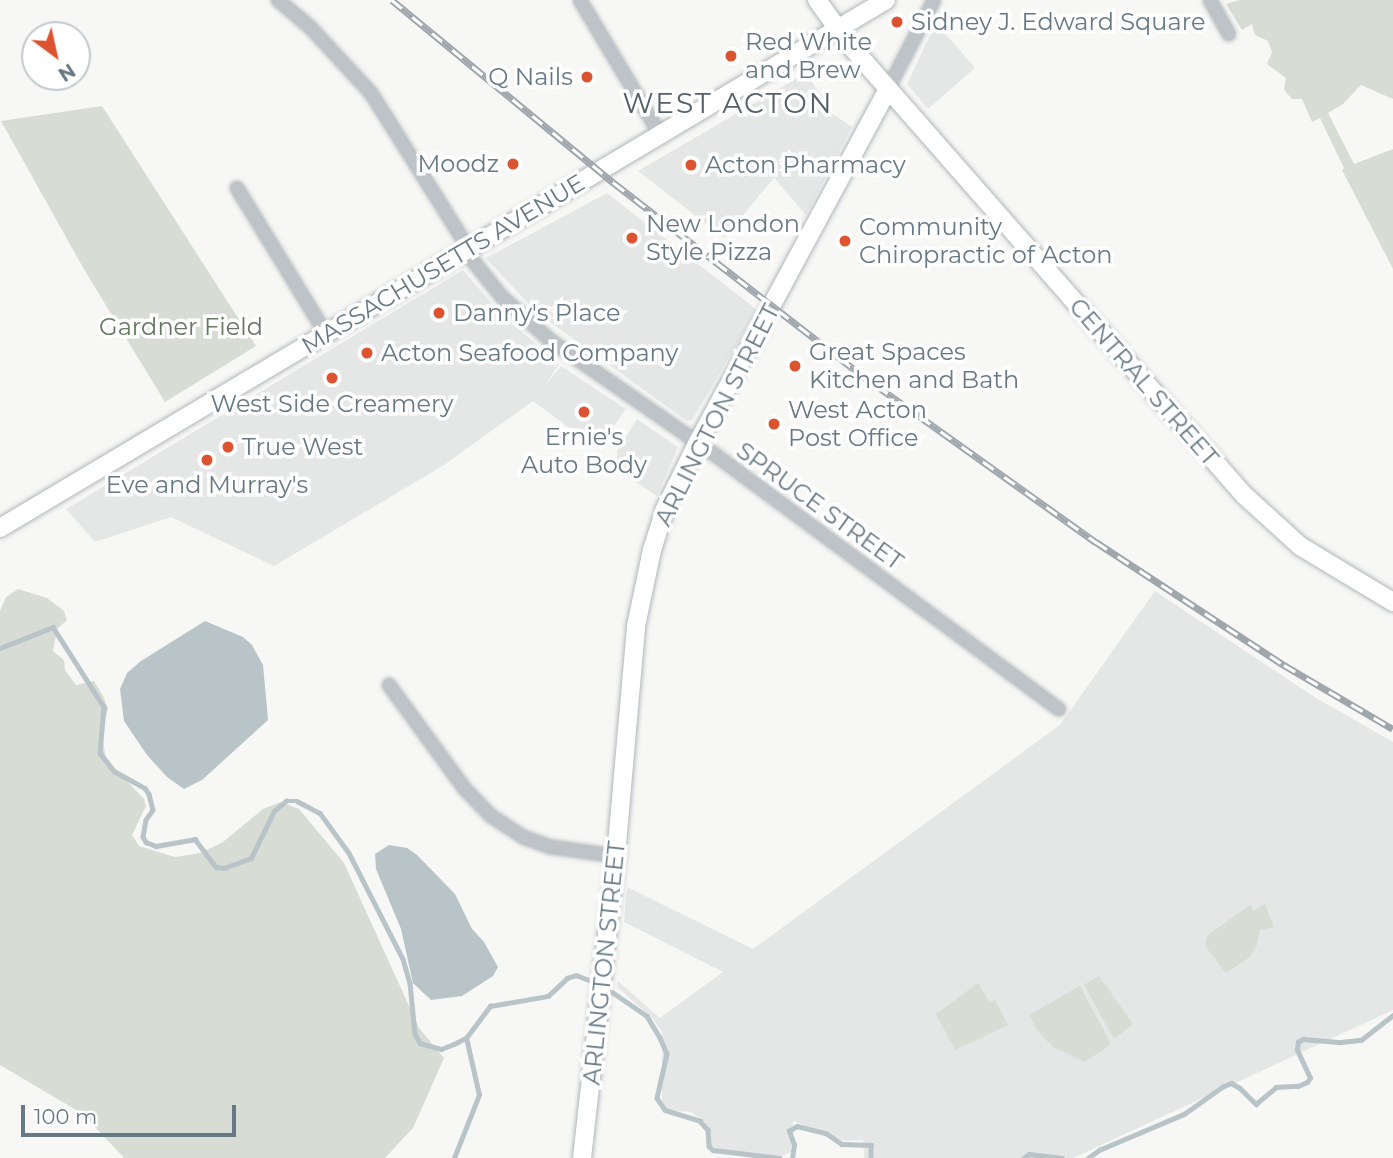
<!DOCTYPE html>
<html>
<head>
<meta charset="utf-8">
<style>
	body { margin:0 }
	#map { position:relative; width:1393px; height:1158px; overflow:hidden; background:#f7f7f5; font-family:Montserrat,sans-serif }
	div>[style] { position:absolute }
	.built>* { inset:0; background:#e5e6e6 }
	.green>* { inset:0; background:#d7dcd4 }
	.water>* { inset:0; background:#b8c4c8 }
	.stream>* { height:4.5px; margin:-2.25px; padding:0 2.25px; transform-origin:2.25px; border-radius:2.25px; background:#b8c4c8 }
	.roads { filter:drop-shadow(0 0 2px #b1b7bb) drop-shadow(0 0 2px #b1b7bb) }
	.street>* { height:12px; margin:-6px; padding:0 6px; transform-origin:6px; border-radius:6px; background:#bec3c7 }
	.secondary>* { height:18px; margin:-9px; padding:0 9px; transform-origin:9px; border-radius:9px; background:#fff }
	.rail>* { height:7px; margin-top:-3.5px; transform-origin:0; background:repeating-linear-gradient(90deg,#fff 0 13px,#a0a7ac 0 26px); box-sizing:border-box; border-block:2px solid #a0a7ac }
	.dots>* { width:19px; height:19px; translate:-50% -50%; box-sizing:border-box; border:4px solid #fff; border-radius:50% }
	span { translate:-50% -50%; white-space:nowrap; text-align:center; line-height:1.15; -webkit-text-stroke:7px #fff; paint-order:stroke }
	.poi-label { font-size:24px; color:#677985 }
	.left { translate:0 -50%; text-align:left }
	.right { translate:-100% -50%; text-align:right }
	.street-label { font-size:24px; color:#677985 }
	.park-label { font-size:24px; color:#667762 }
	.quarter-label { font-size:28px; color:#55616a; letter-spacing:2px }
	.north { position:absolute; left:21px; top:21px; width:70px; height:70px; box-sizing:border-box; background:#fff; border:2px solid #c2c9ce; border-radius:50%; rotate:147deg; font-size:19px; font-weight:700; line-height:28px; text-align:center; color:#677985 }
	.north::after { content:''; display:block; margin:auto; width:24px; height:32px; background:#dd522f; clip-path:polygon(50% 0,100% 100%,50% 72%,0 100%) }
	.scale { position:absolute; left:21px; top:1105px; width:215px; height:32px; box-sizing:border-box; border:4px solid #677985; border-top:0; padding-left:9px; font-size:21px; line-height:24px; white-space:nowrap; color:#677985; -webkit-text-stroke:5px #fff; paint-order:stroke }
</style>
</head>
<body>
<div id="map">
	<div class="built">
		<div style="clip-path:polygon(936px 23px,975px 68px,928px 109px,907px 84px)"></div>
		<div style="clip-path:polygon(806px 73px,833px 114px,852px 127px,806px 215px,774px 178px,724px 238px,638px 171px)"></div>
		<div style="clip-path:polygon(607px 193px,757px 310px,692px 420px,687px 421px,536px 312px,486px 258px)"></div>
		<div style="clip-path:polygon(463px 270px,499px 312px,559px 364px,545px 385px,561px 366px,626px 409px,598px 449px,533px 401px,444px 465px,274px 566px,171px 517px,95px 542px,66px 509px)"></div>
		<div style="clip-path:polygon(637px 419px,678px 447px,657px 496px,617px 470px,617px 451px)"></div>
		<div style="clip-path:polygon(1155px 591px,1316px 698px,1393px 742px,1393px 1010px,1073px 1158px,864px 1158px,863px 1140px,844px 1141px,793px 1121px,791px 1152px,782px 1156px,721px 1153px,711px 1145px,705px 1122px,691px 1112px,662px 1110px,662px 1032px,652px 1018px,617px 987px,618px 981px,660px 1018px,723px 972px,624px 922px,627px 887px,753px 949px,1060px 725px)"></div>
	</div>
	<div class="green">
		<div style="clip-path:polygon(1239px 0,1393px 0,1393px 99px,1361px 85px,1343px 104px,1328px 113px,1354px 164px,1393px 149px,1393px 269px,1342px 170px,1344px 168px,1320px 118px,1312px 122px,1302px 99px,1292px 99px,1284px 90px,1286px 78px,1267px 64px,1272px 52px,1268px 41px,1255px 35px,1252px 24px,1242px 30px,1226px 4px)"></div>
		<div style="clip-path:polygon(102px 106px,256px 346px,165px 402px,85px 271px,1px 121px)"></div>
		<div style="clip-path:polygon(18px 589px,47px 598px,64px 611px,67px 620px,57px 629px,53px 651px,64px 660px,65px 670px,76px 685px,94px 681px,103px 696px,108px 708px,102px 735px,106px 759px,144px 799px,146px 806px,132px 835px,139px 846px,175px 857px,200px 853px,223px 842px,263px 809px,281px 802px,299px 809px,344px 863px,419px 1028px,444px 1058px,413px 1128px,385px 1158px,124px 1158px,83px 1114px,0 1065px,0 611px,6px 597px)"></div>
		<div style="clip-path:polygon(1265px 904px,1274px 927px,1260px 930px,1257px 945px,1250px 957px,1226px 973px,1205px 946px,1207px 936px,1250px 905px,1254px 911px)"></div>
		<div style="clip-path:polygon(1099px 976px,1133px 1024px,1114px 1039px,1084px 985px)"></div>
		<div style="clip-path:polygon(978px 983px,989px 1002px,995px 1000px,1008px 1025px,955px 1050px,936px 1014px)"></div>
		<div style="clip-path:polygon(1080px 986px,1111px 1044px,1085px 1062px,1053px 1047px,1040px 1034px,1029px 1015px)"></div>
	</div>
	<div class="water">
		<div style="clip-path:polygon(205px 621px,243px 637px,252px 645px,263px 665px,268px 720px,202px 780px,184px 789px,167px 777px,147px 755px,124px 721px,120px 689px,127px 673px,141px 661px)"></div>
		<div style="clip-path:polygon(389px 845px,407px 848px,417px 855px,455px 894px,472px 929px,484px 942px,498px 967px,493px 976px,462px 996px,431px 1000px,413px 983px,401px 929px,376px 869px,375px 854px)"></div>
	</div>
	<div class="stream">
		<div style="left:0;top:648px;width:57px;rotate:-21.6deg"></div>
		<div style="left:53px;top:627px;width:95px;rotate:57.5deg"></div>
		<div style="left:104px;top:707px;width:46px;rotate:95deg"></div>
		<div style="left:100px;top:753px;width:23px;rotate:52deg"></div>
		<div style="left:114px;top:771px;width:35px;rotate:29deg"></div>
		<div style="left:145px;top:788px;width:7px;rotate:56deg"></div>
		<div style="left:149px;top:794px;width:16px;rotate:76deg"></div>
		<div style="left:153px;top:810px;width:12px;rotate:125deg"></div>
		<div style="left:146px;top:820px;width:17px;rotate:100deg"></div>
		<div style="left:143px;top:837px;width:6px;rotate:59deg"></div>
		<div style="left:146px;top:842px;width:11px;rotate:22deg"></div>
		<div style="left:156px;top:846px;width:40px;rotate:-10deg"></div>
		<div style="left:195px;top:839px;width:35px;rotate:53deg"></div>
		<div style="left:216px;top:867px;width:8px;rotate:7deg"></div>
		<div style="left:224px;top:868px;width:29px;rotate:-20deg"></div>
		<div style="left:251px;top:858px;width:52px;rotate:-63.9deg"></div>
		<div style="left:274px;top:811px;width:16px;rotate:-40deg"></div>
		<div style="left:286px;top:801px;width:11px"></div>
		<div style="left:297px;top:801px;width:26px;rotate:28deg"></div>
		<div style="left:320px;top:813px;width:49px;rotate:54.1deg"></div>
		<div style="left:349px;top:853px;width:119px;rotate:63deg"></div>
		<div style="left:403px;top:959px;width:25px;rotate:74deg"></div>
		<div style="left:410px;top:983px;width:51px;rotate:84.4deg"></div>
		<div style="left:415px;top:1034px;width:10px;rotate:61deg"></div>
		<div style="left:420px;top:1043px;width:22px;rotate:16deg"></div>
		<div style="left:441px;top:1049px;width:14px;rotate:-21deg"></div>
		<div style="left:454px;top:1044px;width:13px;rotate:-27deg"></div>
		<div style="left:466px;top:1038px;width:40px;rotate:-53deg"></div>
		<div style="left:490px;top:1006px;width:59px;rotate:-9.8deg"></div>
		<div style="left:548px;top:996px;width:26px;rotate:-43deg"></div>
		<div style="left:567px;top:978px;width:9px;rotate:-18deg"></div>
		<div style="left:576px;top:975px;width:22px;rotate:21deg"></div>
		<div style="left:605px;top:987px;width:51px;rotate:34.6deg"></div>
		<div style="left:647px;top:1016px;width:26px;rotate:59deg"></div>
		<div style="left:660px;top:1038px;width:17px;rotate:66deg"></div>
		<div style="left:667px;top:1054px;width:45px;rotate:102.8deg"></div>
		<div style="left:657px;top:1098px;width:14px;rotate:56deg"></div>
		<div style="left:665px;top:1110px;width:37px;rotate:17deg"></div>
		<div style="left:700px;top:1121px;width:12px;rotate:48deg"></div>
		<div style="left:708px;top:1130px;width:16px;rotate:86deg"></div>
		<div style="left:709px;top:1146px;width:6px;rotate:45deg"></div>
		<div style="left:713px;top:1150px;width:67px;rotate:6.8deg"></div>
		<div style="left:454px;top:1158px;width:68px;rotate:-68.4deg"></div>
		<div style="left:479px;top:1095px;width:58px;rotate:-102.8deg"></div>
		<div style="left:792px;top:1158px;width:13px;rotate:-81deg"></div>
		<div style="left:794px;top:1145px;width:15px;rotate:-110deg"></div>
		<div style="left:789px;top:1131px;width:9px;rotate:-32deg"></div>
		<div style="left:797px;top:1126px;width:30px;rotate:14deg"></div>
		<div style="left:826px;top:1133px;width:19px;rotate:35deg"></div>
		<div style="left:842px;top:1144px;width:29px;rotate:2deg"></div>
		<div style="left:871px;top:1145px;width:13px;rotate:90deg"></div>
		<div style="left:1024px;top:1158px;width:6px;rotate:-39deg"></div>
		<div style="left:1029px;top:1154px;width:33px;rotate:7deg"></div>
		<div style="left:1088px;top:1158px;width:14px;rotate:-36deg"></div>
		<div style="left:1099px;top:1150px;width:92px;rotate:-23deg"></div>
		<div style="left:1184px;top:1114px;width:47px;rotate:-35.4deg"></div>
		<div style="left:1222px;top:1087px;width:10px;rotate:-24deg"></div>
		<div style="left:1231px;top:1083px;width:10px;rotate:29deg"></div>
		<div style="left:1240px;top:1088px;width:23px;rotate:45deg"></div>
		<div style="left:1256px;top:1104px;width:26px;rotate:-40deg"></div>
		<div style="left:1276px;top:1087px;width:22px;rotate:-3deg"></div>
		<div style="left:1298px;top:1086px;width:10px;rotate:-24deg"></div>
		<div style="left:1307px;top:1082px;width:5px;rotate:-53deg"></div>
		<div style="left:1310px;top:1078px;width:31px;rotate:-115deg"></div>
		<div style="left:1297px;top:1050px;width:8px;rotate:-83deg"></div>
		<div style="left:1298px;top:1042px;width:6px;rotate:-31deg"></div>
		<div style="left:1303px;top:1039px;width:38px;rotate:5deg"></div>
		<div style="left:1341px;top:1042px;width:20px;rotate:-6deg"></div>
		<div style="left:1361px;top:1040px;width:41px;rotate:-38deg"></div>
	</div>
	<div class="roads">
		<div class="street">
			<div style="left:278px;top:0;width:42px;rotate:40.2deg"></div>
			<div style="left:310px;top:27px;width:90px;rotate:47.3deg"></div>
			<div style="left:371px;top:93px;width:184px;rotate:57.9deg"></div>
			<div style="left:580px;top:0;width:156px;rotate:59.2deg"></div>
			<div style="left:1210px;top:0;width:39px;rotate:61deg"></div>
			<div style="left:888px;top:89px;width:100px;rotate:-62.7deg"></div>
			<div style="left:237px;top:188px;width:171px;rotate:58.6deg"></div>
			<div style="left:465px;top:251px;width:59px;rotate:51.2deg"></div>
			<div style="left:502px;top:297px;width:64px;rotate:41.9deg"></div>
			<div style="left:550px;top:340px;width:200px;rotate:34.8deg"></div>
			<div style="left:714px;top:454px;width:429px;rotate:36.5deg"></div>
			<div style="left:389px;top:685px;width:127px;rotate:53.9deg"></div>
			<div style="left:464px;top:788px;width:39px;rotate:46deg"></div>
			<div style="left:491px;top:816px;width:38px;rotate:33deg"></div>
			<div style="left:523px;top:837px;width:30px;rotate:20deg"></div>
			<div style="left:551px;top:847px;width:66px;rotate:7.9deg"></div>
		</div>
		<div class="secondary">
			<div style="left:817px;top:0;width:53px;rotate:54.2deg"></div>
			<div style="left:848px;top:43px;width:601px;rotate:48.78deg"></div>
			<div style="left:1244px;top:495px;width:76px;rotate:42.3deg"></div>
			<div style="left:1300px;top:546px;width:109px;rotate:31.1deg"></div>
			<div style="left:0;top:528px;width:1031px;rotate:-30.79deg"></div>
			<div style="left:582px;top:1158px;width:304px;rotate:-83.6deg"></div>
			<div style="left:616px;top:856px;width:231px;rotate:-85deg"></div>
			<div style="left:636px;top:626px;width:78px;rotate:-78.1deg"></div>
			<div style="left:652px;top:550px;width:43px;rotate:-72.4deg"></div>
			<div style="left:665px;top:509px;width:75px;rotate:-63.8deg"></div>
			<div style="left:698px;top:442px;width:401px;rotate:-61.7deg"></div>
		</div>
	</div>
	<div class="rail">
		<div style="left:392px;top:0;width:288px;rotate:39.5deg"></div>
		<div style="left:614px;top:183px;width:306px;rotate:37.8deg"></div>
		<div style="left:856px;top:371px;width:295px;rotate:35.5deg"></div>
		<div style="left:1096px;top:542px;width:225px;rotate:33.2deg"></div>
		<div style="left:1284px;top:665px;width:126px;rotate:30.4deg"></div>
	</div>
	<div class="dots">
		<div style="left:897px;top:22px;background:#dd522f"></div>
		<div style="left:731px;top:56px;background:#dd522f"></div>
		<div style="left:587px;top:77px;background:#dd522f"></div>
		<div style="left:513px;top:164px;background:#dd522f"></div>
		<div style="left:691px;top:165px;background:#dd522f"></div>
		<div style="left:632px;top:238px;background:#dd522f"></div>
		<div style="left:845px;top:241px;background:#dd522f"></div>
		<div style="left:439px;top:313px;background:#dd522f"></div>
		<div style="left:367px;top:353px;background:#dd522f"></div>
		<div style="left:795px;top:366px;background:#dd522f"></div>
		<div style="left:332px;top:378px;background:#dd522f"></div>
		<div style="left:584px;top:412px;background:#dd522f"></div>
		<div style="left:774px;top:424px;background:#dd522f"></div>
		<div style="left:228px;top:447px;background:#dd522f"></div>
		<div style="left:207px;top:460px;background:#dd522f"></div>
	</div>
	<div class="poi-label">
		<span class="left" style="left:911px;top:22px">Sidney J. Edward Square</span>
		<span class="left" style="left:745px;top:56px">Red White<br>and Brew</span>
		<span class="right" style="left:573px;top:77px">Q Nails</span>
		<span class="right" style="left:499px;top:164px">Moodz</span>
		<span class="left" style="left:705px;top:165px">Acton Pharmacy</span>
		<span class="left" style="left:646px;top:238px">New London<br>Style Pizza</span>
		<span class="left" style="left:859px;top:241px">Community<br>Chiropractic of Acton</span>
		<span class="left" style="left:453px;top:313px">Danny's Place</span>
		<span class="left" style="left:809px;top:366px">Great Spaces<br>Kitchen and Bath</span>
		<span class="left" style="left:381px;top:353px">Acton Seafood Company</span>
		<span style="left:332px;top:404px">West Side Creamery</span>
		<span class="left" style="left:788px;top:424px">West Acton<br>Post Office</span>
		<span style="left:584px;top:451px">Ernie's<br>Auto Body</span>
		<span class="left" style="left:242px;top:447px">True West</span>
		<span style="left:207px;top:485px">Eve and Murray's</span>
	</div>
	<div class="street-label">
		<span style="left:443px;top:264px;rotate:-31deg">MASSACHUSETTS AVENUE</span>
		<span style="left:1144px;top:382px;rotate:49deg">CENTRAL STREET</span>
		<span style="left:717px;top:415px;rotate:-63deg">ARLINGTON STREET</span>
		<span style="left:820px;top:506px;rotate:36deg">SPRUCE STREET</span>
		<span style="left:604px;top:963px;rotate:-84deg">ARLINGTON STREET</span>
	</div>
	<div class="park-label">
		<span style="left:181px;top:327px">Gardner Field</span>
	</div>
	<div class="quarter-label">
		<span style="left:728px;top:103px">WEST ACTON</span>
	</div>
	<div class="north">N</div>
	<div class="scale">100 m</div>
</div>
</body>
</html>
